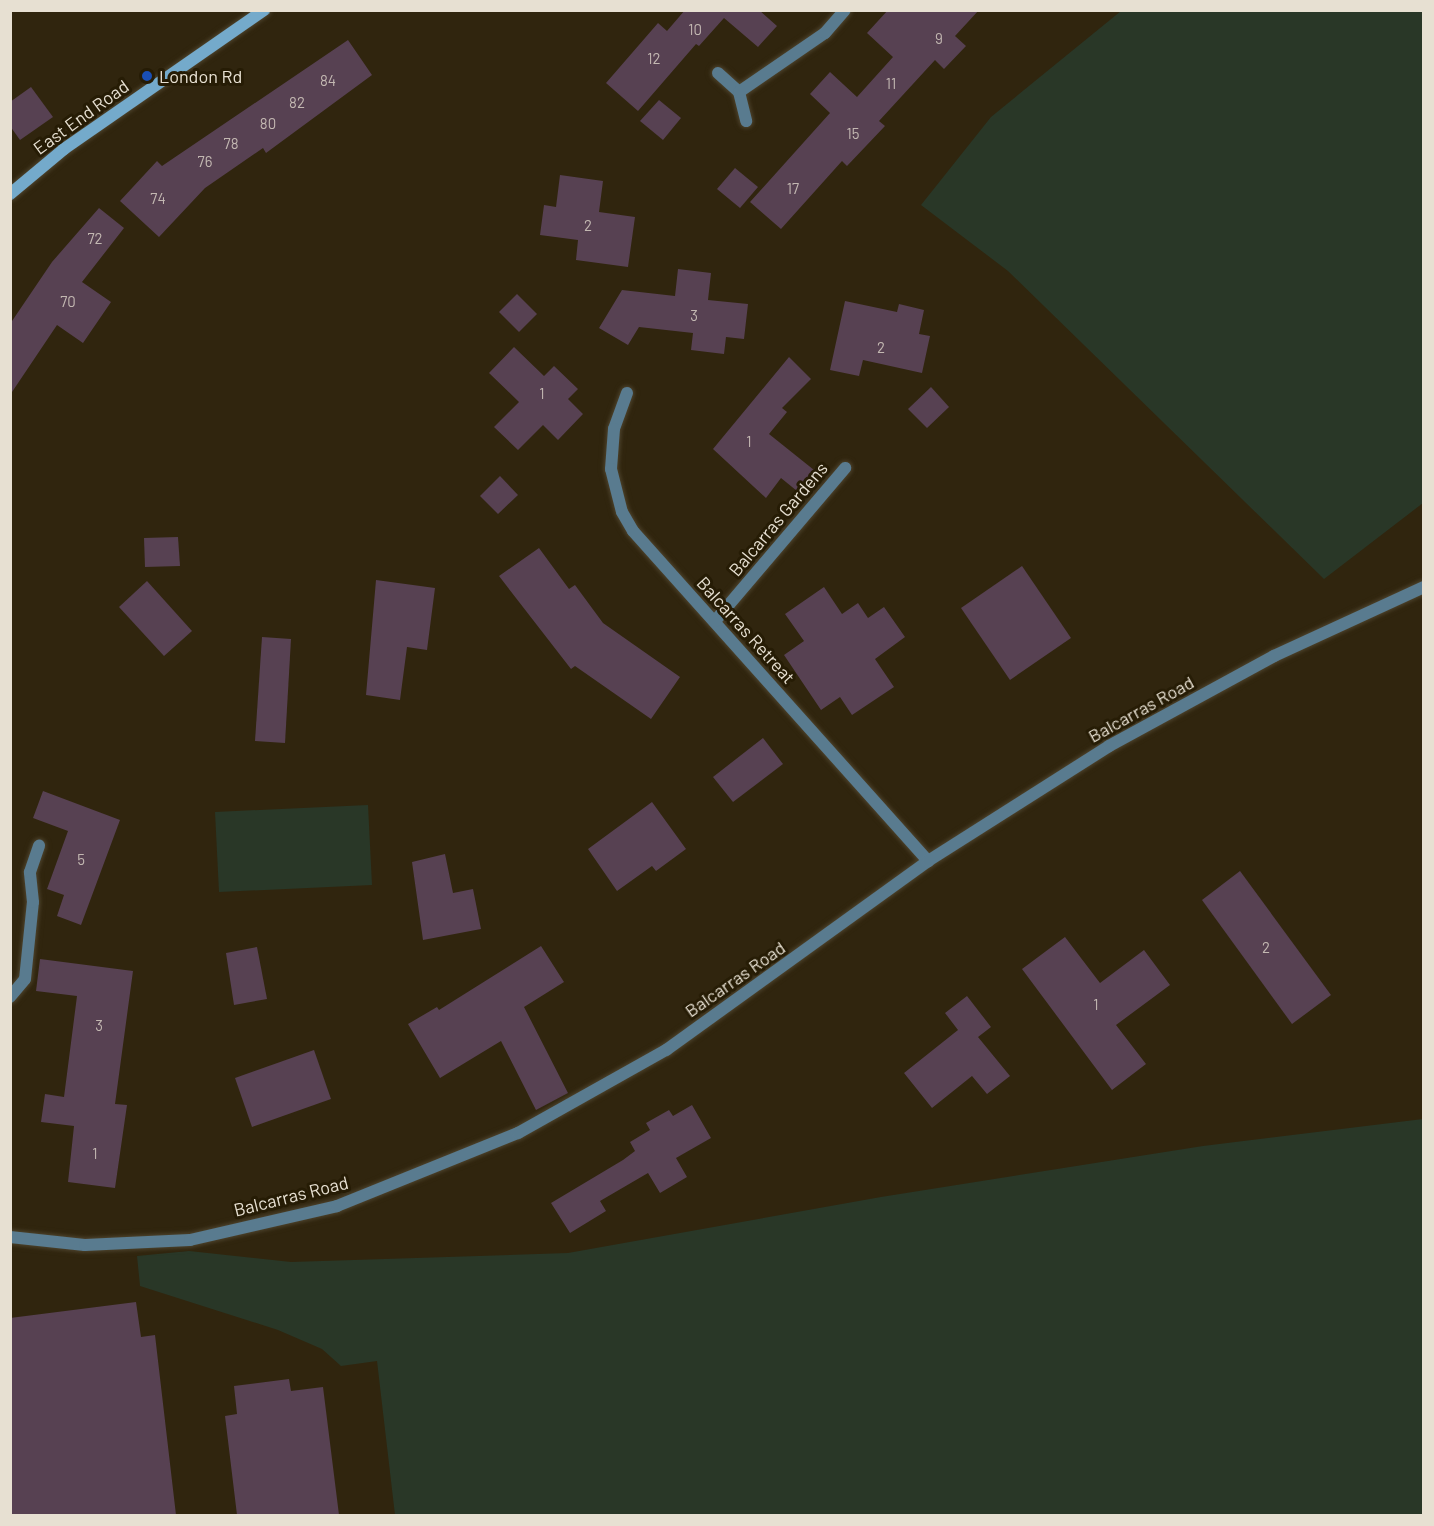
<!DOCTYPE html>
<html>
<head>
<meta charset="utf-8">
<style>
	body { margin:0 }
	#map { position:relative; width:1434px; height:1526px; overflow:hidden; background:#30250e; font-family:Barlow,sans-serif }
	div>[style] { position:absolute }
	.green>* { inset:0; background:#293727 }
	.building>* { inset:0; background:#574152 }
	.roads { filter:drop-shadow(0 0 2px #4d432d) drop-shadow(0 0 2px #4d432d) }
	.street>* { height:12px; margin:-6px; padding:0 6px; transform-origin:6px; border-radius:6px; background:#597b8f }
	.secondary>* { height:12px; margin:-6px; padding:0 6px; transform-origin:6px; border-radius:6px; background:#74aacb }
	.dots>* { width:16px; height:16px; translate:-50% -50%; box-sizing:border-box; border:3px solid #261c05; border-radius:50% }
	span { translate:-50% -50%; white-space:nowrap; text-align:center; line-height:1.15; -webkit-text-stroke:6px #261c05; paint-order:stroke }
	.number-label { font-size:15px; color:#c3b8b2 }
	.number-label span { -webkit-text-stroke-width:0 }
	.poi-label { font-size:18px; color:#e7e0d2 }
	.left { translate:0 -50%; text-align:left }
	.street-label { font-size:18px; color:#e7e0d2 }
	.frame { position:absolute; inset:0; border:12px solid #e7e0d2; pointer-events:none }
</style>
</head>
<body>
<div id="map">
	<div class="green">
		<div style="clip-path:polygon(1121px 11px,1423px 11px,1423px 503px,1324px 579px,1008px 271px,921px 205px,991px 117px)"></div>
		<div style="clip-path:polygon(368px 805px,372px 885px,219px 892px,215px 812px)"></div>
		<div style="clip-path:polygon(1423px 1119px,1423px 1515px,395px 1515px,377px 1361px,341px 1366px,322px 1349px,278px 1330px,140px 1286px,137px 1256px,189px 1251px,291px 1262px,568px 1253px,881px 1197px,1203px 1146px)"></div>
	</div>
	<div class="building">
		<div style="clip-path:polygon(685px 10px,759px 10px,777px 26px,758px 47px,724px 18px,699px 46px,696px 44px,638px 111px,606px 83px,658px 23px,667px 31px)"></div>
		<div style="clip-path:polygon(888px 10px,979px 10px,955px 36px,966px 46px,944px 69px,935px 60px,879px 121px,885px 126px,847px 166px,842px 161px,781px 229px,750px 202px,830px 113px,810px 94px,830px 72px,857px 97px,893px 57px,867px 33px)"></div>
		<div style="clip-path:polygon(348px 40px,372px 75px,266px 153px,263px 148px,205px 188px,159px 237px,120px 201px,157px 161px,162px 166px)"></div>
		<div style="clip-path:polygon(31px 87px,53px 117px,20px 140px,10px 126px,10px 102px)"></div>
		<div style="clip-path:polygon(659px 100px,681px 118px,663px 140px,640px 121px)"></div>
		<div style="clip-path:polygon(735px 168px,758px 187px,740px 208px,717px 189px)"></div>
		<div style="clip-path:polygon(560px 175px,603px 181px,599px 212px,635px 217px,628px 267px,576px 260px,578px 240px,540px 235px,544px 205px,556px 207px)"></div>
		<div style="clip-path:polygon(99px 208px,124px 228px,82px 282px,111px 302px,83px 343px,57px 325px,10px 395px,10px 324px,52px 262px)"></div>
		<div style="clip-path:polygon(678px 269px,711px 273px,708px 300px,748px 304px,744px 339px,726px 337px,724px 354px,691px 350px,693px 333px,639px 327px,628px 345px,599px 328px,622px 290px,675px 296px)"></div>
		<div style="clip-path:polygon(517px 294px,537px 314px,519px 332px,499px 312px)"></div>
		<div style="clip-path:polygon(845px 301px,897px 312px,899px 304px,924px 310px,919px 334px,930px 336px,922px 373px,863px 360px,859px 376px,830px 370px)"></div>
		<div style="clip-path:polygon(514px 347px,544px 376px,554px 366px,578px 389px,568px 399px,583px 414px,558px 440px,543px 425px,518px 450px,494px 427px,519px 402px,489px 373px)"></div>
		<div style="clip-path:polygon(789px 357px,811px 379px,782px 408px,787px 412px,769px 434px,814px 470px,797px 491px,781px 478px,766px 498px,713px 449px)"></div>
		<div style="clip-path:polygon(931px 387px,949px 407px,927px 428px,908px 409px)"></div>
		<div style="clip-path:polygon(500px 476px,518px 495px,498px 514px,480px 496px)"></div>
		<div style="clip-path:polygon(178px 537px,180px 566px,145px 567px,144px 538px)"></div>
		<div style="clip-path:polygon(539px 548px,569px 589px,575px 585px,603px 623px,680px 677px,651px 719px,575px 666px,571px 669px,499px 576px)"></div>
		<div style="clip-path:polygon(1022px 566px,1071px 638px,1010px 680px,961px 608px)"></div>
		<div style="clip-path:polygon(376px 580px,435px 588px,427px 650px,407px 647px,400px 700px,366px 695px)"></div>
		<div style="clip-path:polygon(147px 581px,192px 631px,164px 656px,119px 607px)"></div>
		<div style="clip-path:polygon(824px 587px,842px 614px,858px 603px,868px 618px,884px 607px,905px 637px,875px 659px,894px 687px,852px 715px,840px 697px,821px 710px,784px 655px,804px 641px,785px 614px)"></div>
		<div style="clip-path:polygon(262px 637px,291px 639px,285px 743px,255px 741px)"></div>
		<div style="clip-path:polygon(763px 738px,783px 764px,733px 802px,713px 777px)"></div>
		<div style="clip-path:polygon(43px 791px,120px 820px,81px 925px,57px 916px,64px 895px,47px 889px,68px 831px,33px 818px)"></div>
		<div style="clip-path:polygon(652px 802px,686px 849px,656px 871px,652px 866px,617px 891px,588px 849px)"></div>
		<div style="clip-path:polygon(445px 854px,453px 893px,473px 889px,481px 929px,423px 940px,412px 862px)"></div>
		<div style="clip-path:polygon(1240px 871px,1331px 995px,1292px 1024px,1202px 900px)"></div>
		<div style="clip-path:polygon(1065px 937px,1100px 983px,1144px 950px,1170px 985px,1116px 1025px,1146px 1064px,1112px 1090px,1022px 969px)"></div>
		<div style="clip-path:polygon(541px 946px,564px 982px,524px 1007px,568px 1093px,536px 1110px,501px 1041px,440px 1078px,408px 1024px,437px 1007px,439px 1010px)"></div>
		<div style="clip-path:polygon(257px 947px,267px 999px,234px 1005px,226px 953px)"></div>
		<div style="clip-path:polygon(40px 959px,133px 971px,115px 1104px,127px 1105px,115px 1188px,68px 1182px,74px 1126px,41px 1122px,45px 1094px,64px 1097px,77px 996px,36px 991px)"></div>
		<div style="clip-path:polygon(967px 996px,991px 1027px,978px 1037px,1010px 1076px,987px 1094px,972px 1076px,932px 1108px,904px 1073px,958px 1030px,945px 1013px)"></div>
		<div style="clip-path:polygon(314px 1050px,331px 1099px,252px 1127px,235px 1078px)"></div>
		<div style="clip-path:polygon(692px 1105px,711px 1138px,676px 1158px,687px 1177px,660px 1193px,648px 1173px,600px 1201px,606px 1211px,570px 1233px,551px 1203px,623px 1160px,635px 1151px,630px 1142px,650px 1130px,646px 1123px,669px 1110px,673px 1116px)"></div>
		<div style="clip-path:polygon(136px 1302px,141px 1337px,155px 1335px,176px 1515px,10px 1515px,10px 1318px)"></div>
		<div style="clip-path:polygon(289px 1379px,291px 1391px,323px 1387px,339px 1515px,237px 1515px,225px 1416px,237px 1414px,234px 1386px)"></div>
	</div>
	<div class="roads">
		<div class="street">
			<div style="left:718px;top:73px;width:28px;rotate:42deg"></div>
			<div style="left:739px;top:92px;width:30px;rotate:76deg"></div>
			<div style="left:739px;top:92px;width:104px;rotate:-34.5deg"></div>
			<div style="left:825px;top:33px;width:30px;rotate:-49deg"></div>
			<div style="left:627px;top:393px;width:38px;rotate:110deg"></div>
			<div style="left:614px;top:429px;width:40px;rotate:94.3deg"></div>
			<div style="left:611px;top:469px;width:44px;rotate:75.7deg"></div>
			<div style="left:622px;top:512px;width:22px;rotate:60deg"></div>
			<div style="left:633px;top:531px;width:443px;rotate:48.2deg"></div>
			<div style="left:715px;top:621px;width:201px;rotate:-49.6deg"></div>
			<div style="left:10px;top:997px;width:23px;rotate:-50deg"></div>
			<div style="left:25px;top:979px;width:77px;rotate:-84.1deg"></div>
			<div style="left:33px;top:902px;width:30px;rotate:-96deg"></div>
			<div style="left:30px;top:872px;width:28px;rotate:-71deg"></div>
			<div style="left:10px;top:1237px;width:75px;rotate:6.1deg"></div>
			<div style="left:85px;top:1245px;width:105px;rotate:-2.7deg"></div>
			<div style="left:190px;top:1240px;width:151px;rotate:-13deg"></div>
			<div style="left:337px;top:1206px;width:195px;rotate:-22deg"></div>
			<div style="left:518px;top:1133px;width:170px;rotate:-29.3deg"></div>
			<div style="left:666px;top:1050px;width:323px;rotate:-35.8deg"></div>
			<div style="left:928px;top:861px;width:214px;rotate:-32.4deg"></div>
			<div style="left:1109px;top:746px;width:188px;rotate:-28.6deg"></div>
			<div style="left:1274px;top:656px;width:165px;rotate:-24.7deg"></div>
		</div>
		<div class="secondary">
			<div style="left:10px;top:194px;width:70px;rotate:-39.8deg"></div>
			<div style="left:64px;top:149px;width:244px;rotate:-34.8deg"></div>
		</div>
	</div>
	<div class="dots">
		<div style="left:147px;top:76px;background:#1a4fb4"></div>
	</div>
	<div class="number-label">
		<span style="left:695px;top:30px">10</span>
		<span style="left:939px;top:39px">9</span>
		<span style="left:654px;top:59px">12</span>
		<span style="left:328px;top:81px">84</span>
		<span style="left:891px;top:84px">11</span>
		<span style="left:297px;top:103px">82</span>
		<span style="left:268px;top:124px">80</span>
		<span style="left:853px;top:134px">15</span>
		<span style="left:231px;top:144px">78</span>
		<span style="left:205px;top:162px">76</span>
		<span style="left:793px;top:189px">17</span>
		<span style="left:158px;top:199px">74</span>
		<span style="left:588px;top:226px">2</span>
		<span style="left:95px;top:239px">72</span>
		<span style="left:68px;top:302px">70</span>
		<span style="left:694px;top:316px">3</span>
		<span style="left:881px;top:348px">2</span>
		<span style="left:542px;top:394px">1</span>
		<span style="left:749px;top:442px">1</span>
		<span style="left:81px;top:860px">5</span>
		<span style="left:1266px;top:948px">2</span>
		<span style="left:1096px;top:1005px">1</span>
		<span style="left:99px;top:1026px">3</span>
		<span style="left:95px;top:1154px">1</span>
	</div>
	<div class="poi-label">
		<span class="left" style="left:159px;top:76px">London Rd</span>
	</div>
	<div class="street-label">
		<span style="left:81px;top:117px;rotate:-36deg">East End Road</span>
		<span style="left:778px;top:519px;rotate:-50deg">Balcarras Gardens</span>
		<span style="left:746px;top:630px;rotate:48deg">Balcarras Retreat</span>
		<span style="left:1141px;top:709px;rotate:-29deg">Balcarras Road</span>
		<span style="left:735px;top:979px;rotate:-35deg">Balcarras Road</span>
		<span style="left:291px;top:1196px;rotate:-14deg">Balcarras Road</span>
	</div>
	<div class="frame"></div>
</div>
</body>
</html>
